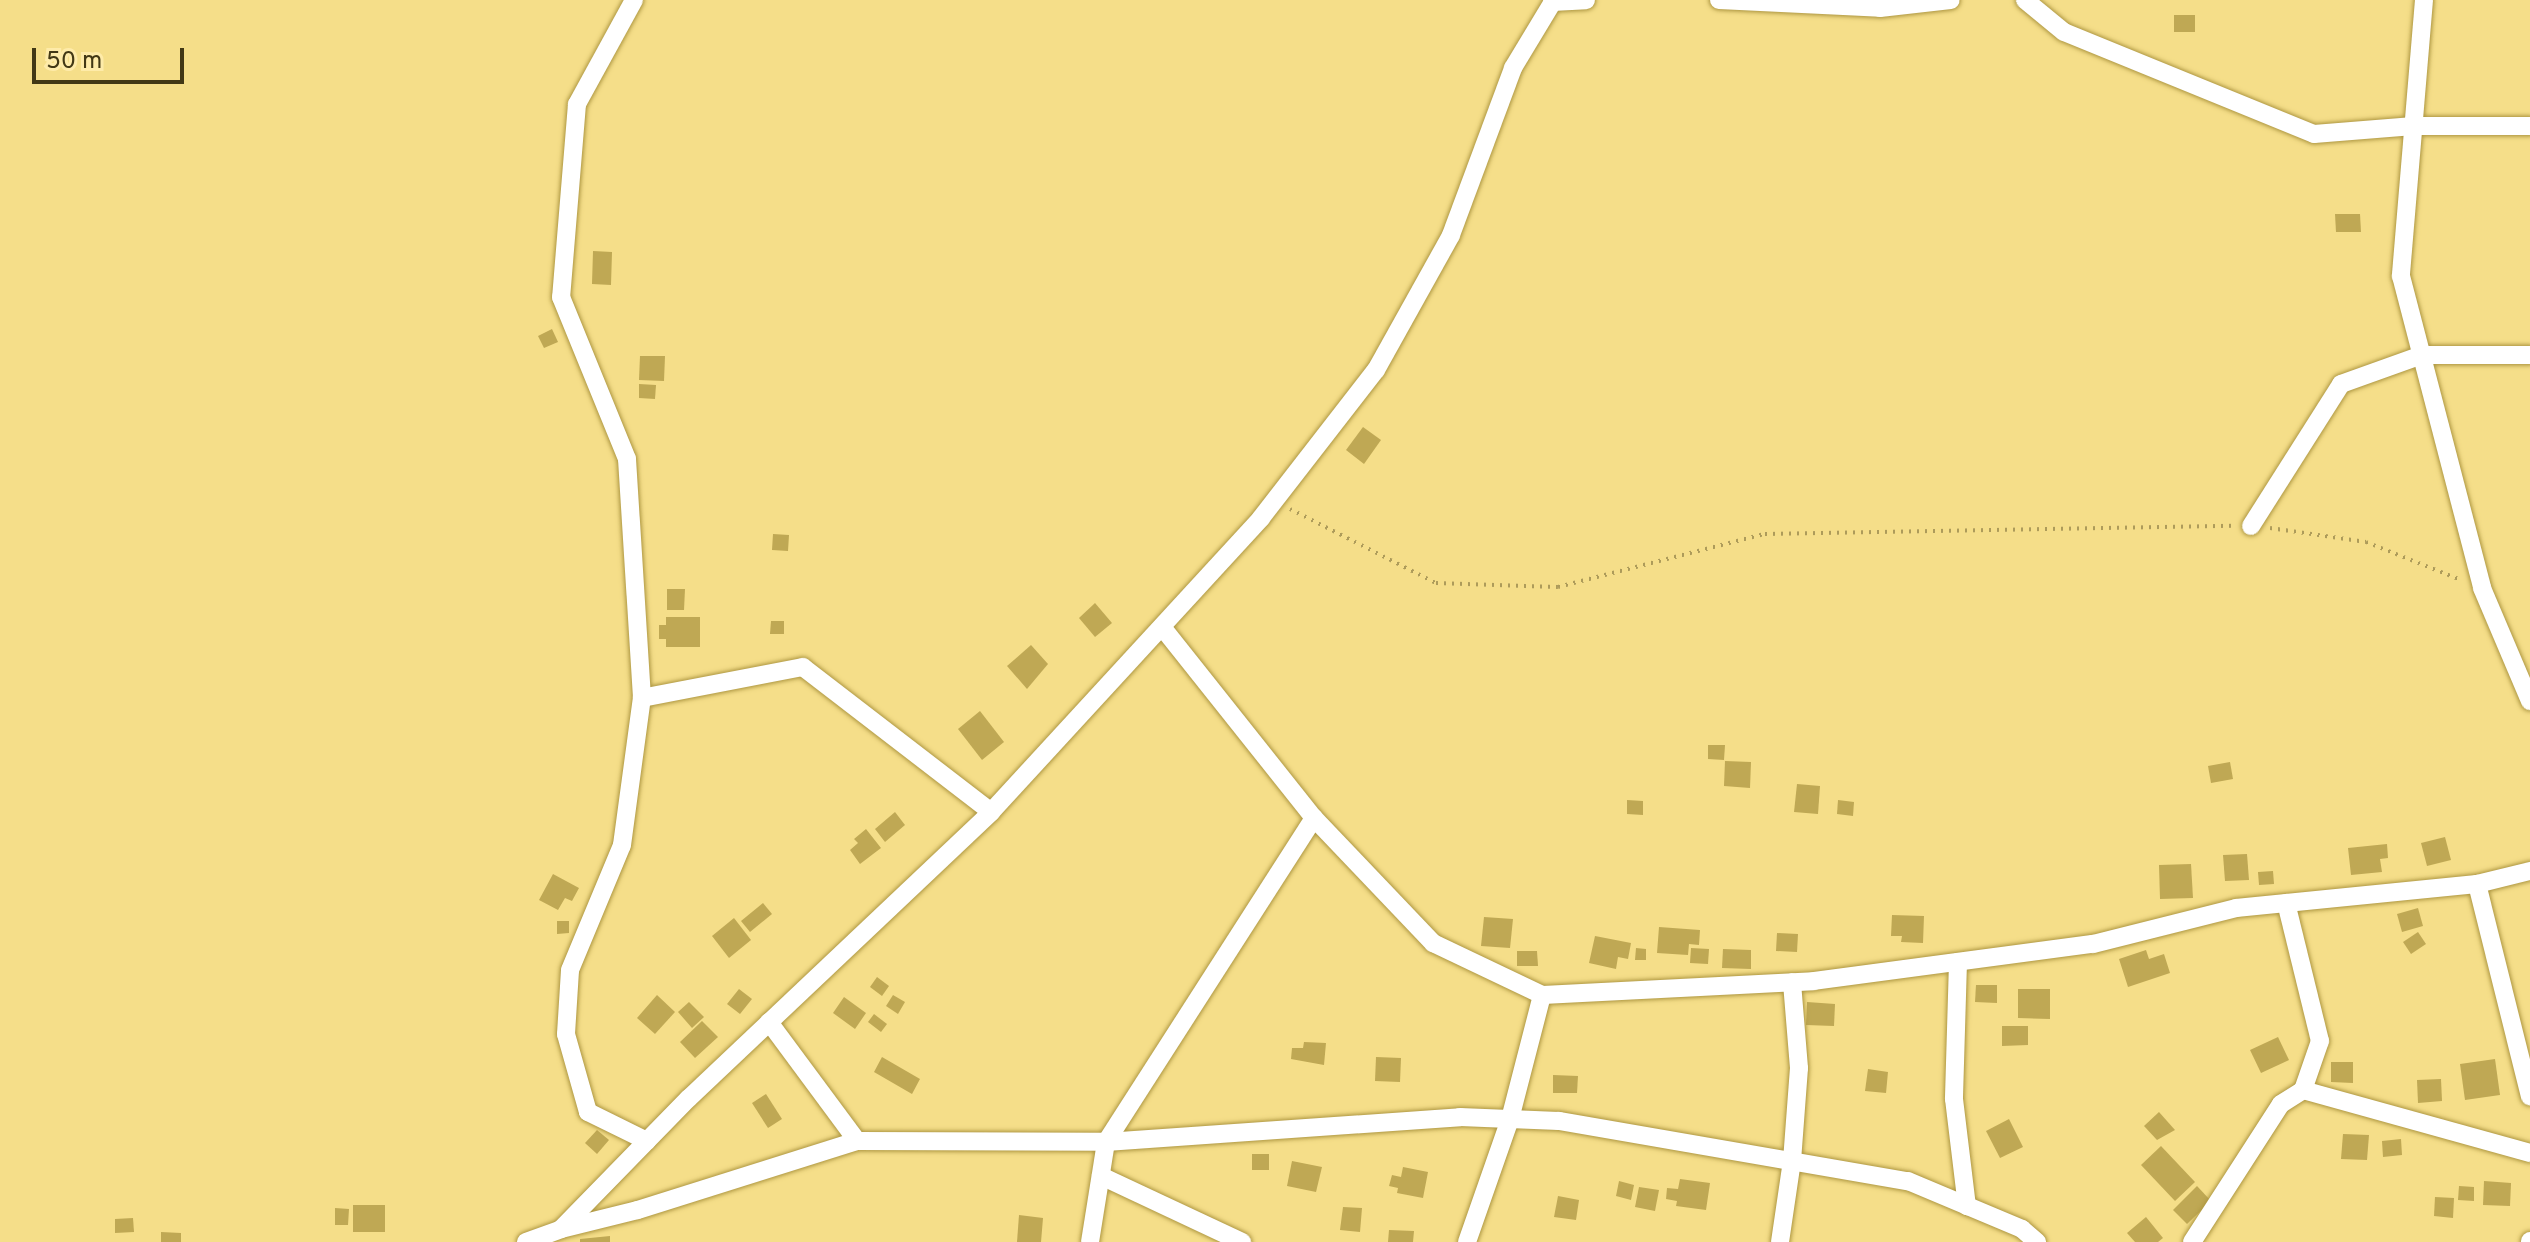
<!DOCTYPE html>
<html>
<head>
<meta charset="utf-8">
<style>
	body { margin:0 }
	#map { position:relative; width:2530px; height:1242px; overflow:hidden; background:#f5de89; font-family:Overpass,sans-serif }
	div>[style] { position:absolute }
	.building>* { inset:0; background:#bfa854 }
	.path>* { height:4px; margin-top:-2px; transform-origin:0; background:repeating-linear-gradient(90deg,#ad9b5a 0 2px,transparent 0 8px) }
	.roads { filter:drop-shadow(0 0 2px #ae9742) drop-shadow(0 0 2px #ae9742) }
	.minor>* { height:18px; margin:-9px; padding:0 9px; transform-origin:9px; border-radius:9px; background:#fff }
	span { translate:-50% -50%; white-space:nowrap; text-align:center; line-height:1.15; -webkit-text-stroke:6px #feeba9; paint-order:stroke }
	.scale { position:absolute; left:32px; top:48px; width:152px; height:36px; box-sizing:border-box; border:4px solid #423815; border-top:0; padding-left:10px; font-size:24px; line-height:28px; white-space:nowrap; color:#423815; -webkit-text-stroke:6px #feeba9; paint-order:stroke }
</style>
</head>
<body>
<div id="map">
	<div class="building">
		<div style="clip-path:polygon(2174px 15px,2195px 15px,2195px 32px,2174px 32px)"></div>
		<div style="clip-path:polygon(2335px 214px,2360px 214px,2361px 232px,2336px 232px)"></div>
		<div style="clip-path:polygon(593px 251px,612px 252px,611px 285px,592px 284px)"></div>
		<div style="clip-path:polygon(552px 329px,558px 342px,544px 348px,538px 336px)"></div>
		<div style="clip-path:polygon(640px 356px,665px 356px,664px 381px,639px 380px)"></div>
		<div style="clip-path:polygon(639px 384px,656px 385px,655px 399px,639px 398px)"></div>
		<div style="clip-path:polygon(1363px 427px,1381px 440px,1364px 464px,1346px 450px)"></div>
		<div style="clip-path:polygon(773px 534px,789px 535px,788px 551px,772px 550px)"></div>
		<div style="clip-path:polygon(667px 589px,685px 589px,684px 610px,667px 610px)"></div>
		<div style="clip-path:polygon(1095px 603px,1112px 623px,1095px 637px,1079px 618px)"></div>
		<div style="clip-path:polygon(666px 617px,700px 617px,700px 647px,666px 647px,666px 639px,659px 639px,659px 625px,666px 625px)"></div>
		<div style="clip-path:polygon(771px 621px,784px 621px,784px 634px,770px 634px)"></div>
		<div style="clip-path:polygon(1031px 645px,1048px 664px,1027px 689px,1007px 666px)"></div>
		<div style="clip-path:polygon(980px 711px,1004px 742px,982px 760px,958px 729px)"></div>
		<div style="clip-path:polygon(1708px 745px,1725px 745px,1724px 760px,1708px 759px)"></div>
		<div style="clip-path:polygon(1725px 761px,1751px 762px,1750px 788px,1724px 786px)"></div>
		<div style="clip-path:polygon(2230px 762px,2233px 779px,2211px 783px,2208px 766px)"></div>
		<div style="clip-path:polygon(1797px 784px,1820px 786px,1818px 814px,1794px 812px)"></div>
		<div style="clip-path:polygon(1627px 800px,1643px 801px,1643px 815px,1627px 814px)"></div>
		<div style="clip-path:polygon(1838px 800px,1854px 802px,1853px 816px,1837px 814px)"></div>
		<div style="clip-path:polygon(895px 812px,905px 825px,885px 842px,875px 829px)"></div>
		<div style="clip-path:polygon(866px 829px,881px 848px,860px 864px,850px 850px,858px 843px,854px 839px)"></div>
		<div style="clip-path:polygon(2445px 837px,2451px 860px,2427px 866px,2421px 843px)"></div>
		<div style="clip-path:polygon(2387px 844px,2388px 858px,2380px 859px,2382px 872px,2351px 875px,2348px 848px)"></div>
		<div style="clip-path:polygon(2247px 854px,2249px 880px,2225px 881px,2223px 855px)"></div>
		<div style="clip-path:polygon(2191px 864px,2193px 898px,2160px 899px,2159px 865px)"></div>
		<div style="clip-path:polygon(2273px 871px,2274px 884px,2259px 885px,2258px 872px)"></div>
		<div style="clip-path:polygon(553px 874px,579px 888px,572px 901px,565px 898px,558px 910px,539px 900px)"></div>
		<div style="clip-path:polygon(763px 903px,772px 914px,750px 932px,741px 921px)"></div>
		<div style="clip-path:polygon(2418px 908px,2423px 926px,2402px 932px,2397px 914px)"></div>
		<div style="clip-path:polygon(1892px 915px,1924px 916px,1923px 943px,1901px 942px,1902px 936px,1891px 936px)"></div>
		<div style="clip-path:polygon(1484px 917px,1513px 919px,1510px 948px,1481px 946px)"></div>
		<div style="clip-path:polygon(734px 918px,751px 940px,729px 958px,712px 936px)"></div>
		<div style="clip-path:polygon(557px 921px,569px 921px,569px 933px,557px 934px)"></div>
		<div style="clip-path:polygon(1659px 927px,1700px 930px,1699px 945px,1689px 944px,1688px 955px,1657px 953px)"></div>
		<div style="clip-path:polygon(2418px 932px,2426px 944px,2411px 954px,2403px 942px)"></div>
		<div style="clip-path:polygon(1777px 933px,1798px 934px,1797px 952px,1776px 951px)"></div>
		<div style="clip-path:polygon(1595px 936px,1631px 943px,1628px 959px,1618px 957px,1616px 969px,1589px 963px)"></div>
		<div style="clip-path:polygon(1636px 948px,1646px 949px,1646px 960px,1635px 960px)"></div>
		<div style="clip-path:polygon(1691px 948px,1709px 949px,1708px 964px,1690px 963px)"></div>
		<div style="clip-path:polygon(1723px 949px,1751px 950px,1751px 969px,1722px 968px)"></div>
		<div style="clip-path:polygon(2146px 950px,2149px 959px,2164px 954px,2170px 973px,2128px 987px,2119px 959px)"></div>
		<div style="clip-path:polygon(1517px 951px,1537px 951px,1538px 966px,1517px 966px)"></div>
		<div style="clip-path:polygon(877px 977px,889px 986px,882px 996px,870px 987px)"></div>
		<div style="clip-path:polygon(1976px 985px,1997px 985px,1997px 1003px,1975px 1002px)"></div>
		<div style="clip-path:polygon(739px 989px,752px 999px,740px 1014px,727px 1004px)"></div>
		<div style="clip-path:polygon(2018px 989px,2050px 989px,2050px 1019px,2018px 1018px)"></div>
		<div style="clip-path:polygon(657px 995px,675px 1012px,655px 1034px,637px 1018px)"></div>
		<div style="clip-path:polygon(893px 995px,905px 1002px,898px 1014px,886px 1006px)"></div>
		<div style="clip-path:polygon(844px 997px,866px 1013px,855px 1029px,833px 1013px)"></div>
		<div style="clip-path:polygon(689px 1002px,704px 1017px,692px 1028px,678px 1012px)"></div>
		<div style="clip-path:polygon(1807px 1002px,1835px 1004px,1834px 1026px,1806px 1025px)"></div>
		<div style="clip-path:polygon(874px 1014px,887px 1024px,881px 1032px,868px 1022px)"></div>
		<div style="clip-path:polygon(702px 1021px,718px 1037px,695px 1058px,680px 1042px)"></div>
		<div style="clip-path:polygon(2002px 1026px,2028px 1026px,2028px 1045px,2002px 1046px)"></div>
		<div style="clip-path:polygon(2278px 1037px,2289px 1060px,2261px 1073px,2250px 1050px)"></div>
		<div style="clip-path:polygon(1304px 1042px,1326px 1043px,1324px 1065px,1291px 1059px,1292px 1048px,1303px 1048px)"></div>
		<div style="clip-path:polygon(882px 1057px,920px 1079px,912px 1094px,874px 1072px)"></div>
		<div style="clip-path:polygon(1376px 1057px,1401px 1058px,1400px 1082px,1375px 1081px)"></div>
		<div style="clip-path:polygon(2495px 1059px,2500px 1095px,2465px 1100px,2460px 1064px)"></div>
		<div style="clip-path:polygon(2331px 1062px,2353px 1062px,2353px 1083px,2331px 1082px)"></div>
		<div style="clip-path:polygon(1868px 1069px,1888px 1072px,1886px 1093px,1865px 1091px)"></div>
		<div style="clip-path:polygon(1553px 1075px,1578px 1076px,1577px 1093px,1553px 1093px)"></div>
		<div style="clip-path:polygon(2441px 1079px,2442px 1101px,2418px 1103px,2417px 1080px)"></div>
		<div style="clip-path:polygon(766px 1094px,782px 1119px,768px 1128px,752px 1103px)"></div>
		<div style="clip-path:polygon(2159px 1112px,2175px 1130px,2157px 1140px,2144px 1126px)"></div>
		<div style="clip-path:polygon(2009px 1119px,2023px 1147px,2000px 1158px,1986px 1131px)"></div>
		<div style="clip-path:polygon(597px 1130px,609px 1140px,597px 1154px,585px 1143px)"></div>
		<div style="clip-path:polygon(2343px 1134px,2369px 1135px,2367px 1160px,2341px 1159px)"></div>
		<div style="clip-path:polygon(2401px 1139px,2402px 1155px,2383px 1157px,2382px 1141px)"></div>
		<div style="clip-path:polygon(2161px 1146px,2195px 1182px,2175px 1201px,2141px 1165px)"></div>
		<div style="clip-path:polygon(1252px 1154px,1269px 1154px,1269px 1170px,1252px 1170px)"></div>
		<div style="clip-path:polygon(1292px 1161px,1322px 1167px,1316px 1192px,1287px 1186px)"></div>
		<div style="clip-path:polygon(1403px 1167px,1428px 1172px,1423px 1198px,1397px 1193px,1398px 1188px,1389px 1186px,1392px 1175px,1401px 1177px)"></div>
		<div style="clip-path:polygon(1680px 1179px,1710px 1183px,1706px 1210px,1676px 1206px,1677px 1201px,1666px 1199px,1667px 1188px,1678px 1189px)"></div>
		<div style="clip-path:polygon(1619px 1181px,1634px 1185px,1631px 1200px,1616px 1196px)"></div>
		<div style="clip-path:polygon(2484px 1181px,2511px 1183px,2510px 1206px,2483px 1205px)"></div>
		<div style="clip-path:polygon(2197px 1186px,2211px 1201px,2187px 1224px,2173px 1210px)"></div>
		<div style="clip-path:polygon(2459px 1186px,2474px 1187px,2474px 1201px,2458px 1200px)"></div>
		<div style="clip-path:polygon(1639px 1187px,1659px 1190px,1655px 1211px,1635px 1207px)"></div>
		<div style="clip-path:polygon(1558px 1196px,1579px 1200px,1576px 1220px,1554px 1217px)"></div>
		<div style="clip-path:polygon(2435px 1197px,2454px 1198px,2453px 1218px,2434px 1216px)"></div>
		<div style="clip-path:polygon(353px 1205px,385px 1205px,385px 1232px,353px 1232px)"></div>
		<div style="clip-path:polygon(1343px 1207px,1362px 1208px,1360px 1232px,1340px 1230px)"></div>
		<div style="clip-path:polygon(335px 1208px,349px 1209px,348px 1225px,335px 1225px)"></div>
		<div style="clip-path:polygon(1019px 1215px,1043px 1218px,1041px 1242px,1017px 1242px)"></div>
		<div style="clip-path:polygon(2146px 1217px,2163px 1238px,2158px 1242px,2135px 1242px,2127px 1233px)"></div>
		<div style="clip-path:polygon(133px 1218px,134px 1232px,115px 1233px,115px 1219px)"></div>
		<div style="clip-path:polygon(1389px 1230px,1414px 1231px,1413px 1242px,1388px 1242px)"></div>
		<div style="clip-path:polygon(161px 1232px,181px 1233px,181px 1242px,161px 1242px)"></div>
		<div style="clip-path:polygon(610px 1236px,610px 1242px,580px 1242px,580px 1239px)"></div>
	</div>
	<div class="path">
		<div style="left:1290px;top:509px;width:164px;rotate:26.9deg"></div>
		<div style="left:1436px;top:583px;width:122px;rotate:1.9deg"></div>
		<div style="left:1558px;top:587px;width:214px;rotate:-14.4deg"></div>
		<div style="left:1765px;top:534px;width:468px;rotate:-1deg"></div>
		<div style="left:2270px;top:528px;width:97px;rotate:8.3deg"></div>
		<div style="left:2366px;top:542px;width:102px;rotate:21.8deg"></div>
	</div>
	<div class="roads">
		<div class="minor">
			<div style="left:634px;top:0;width:119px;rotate:118.7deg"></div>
			<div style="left:577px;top:104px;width:194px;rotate:94.7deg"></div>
			<div style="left:561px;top:297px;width:175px;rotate:67.8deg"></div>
			<div style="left:627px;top:459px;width:239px;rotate:86.4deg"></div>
			<div style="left:1719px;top:0;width:161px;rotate:2.8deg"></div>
			<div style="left:1880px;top:8px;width:71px;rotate:-6.4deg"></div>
			<div style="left:2025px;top:0;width:50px;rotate:39.4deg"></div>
			<div style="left:2064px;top:32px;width:270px;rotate:22.2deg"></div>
			<div style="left:2314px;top:134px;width:100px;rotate:-4.6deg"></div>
			<div style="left:2414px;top:126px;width:116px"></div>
			<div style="left:2424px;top:0;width:277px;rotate:94.8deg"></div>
			<div style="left:2401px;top:276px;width:322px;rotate:75.4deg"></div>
			<div style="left:2482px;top:588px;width:123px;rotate:67deg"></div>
			<div style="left:1552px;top:2px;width:34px;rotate:-3deg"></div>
			<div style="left:2251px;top:526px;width:168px;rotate:-57.6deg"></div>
			<div style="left:2341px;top:384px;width:86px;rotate:-19.7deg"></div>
			<div style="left:2422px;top:355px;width:108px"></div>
			<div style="left:1162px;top:627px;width:244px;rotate:51.5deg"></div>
			<div style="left:1314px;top:818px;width:173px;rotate:46.4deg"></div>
			<div style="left:1433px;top:943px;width:121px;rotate:25.5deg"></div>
			<div style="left:1542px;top:995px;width:272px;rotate:-2.9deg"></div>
			<div style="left:1814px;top:981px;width:281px;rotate:-7.6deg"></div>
			<div style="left:2093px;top:944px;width:147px;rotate:-14.1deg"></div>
			<div style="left:2236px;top:908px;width:242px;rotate:-5.7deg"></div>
			<div style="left:2477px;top:884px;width:55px;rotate:-13.8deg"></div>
			<div style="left:2477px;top:884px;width:219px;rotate:76deg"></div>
			<div style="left:1958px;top:962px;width:137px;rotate:91.7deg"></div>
			<div style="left:1954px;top:1099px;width:108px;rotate:83.1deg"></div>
			<div style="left:769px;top:1022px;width:148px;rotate:53.5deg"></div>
			<div style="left:2303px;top:1090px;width:236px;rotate:15.5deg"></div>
			<div style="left:647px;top:1141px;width:66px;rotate:-153.8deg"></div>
			<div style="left:588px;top:1112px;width:81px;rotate:-105.8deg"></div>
			<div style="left:566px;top:1034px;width:64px;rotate:-86.4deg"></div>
			<div style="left:570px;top:970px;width:135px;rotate:-67.4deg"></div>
			<div style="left:622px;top:845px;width:148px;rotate:-82.3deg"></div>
			<div style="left:642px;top:698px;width:164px;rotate:-10.9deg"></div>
			<div style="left:803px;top:667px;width:237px;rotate:37.6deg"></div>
			<div style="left:1101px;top:1176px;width:156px;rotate:25.1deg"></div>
			<div style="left:561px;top:1229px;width:79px;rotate:-13.9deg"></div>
			<div style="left:638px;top:1210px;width:230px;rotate:-17.5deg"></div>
			<div style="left:857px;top:1141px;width:249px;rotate:0.2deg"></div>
			<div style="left:1106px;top:1142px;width:355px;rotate:-4deg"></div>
			<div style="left:1460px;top:1117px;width:99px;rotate:2.3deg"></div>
			<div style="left:1559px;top:1121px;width:354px;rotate:9.8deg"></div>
			<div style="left:1908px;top:1181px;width:124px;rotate:22.8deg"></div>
			<div style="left:2022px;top:1229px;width:20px;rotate:41deg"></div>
			<div style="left:526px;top:1242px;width:37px;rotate:-20deg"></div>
			<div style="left:561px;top:1229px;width:183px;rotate:-45.7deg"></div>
			<div style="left:689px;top:1098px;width:416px;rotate:-43.4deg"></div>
			<div style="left:991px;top:812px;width:399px;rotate:-47.4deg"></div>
			<div style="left:1261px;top:518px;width:187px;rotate:-52.2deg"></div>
			<div style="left:1376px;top:370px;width:154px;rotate:-60.9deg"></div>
			<div style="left:1451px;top:235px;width:178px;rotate:-69.6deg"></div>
			<div style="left:1513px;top:68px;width:79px;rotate:-58.9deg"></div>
			<div style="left:1090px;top:1242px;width:101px;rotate:-80.9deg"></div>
			<div style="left:1106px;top:1142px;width:385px;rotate:-57.3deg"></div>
			<div style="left:1467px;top:1242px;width:130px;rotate:-70.7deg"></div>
			<div style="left:1510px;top:1119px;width:128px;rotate:-75.5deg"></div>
			<div style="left:1780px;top:1242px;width:82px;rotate:-81.6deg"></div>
			<div style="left:1792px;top:1161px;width:93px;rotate:-85.7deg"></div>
			<div style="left:1799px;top:1068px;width:86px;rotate:-94.7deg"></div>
			<div style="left:2192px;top:1242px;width:164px;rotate:-57.2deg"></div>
			<div style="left:2281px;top:1104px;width:26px;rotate:-32deg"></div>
			<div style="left:2303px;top:1090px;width:52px;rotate:-70.9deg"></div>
			<div style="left:2320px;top:1041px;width:142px;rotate:-103.8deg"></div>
			<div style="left:2530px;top:1242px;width:1px;rotate:-90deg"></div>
		</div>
	</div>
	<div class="scale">50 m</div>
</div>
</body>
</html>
